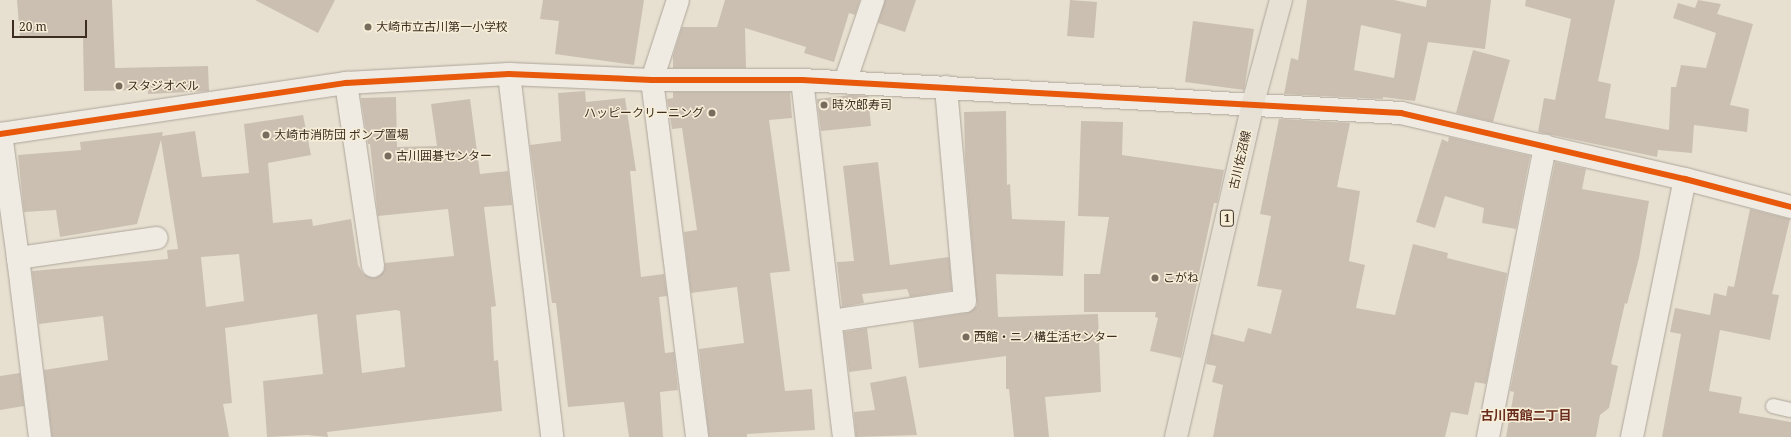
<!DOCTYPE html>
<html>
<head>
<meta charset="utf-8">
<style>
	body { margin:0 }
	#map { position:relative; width:1791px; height:437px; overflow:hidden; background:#e7e0d1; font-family:"Noto Serif","Noto Sans JP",serif }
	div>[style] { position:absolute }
	.building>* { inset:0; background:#cbbfb2 }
	.roads { filter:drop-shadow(0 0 1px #ada599) drop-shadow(0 0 1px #ada599) }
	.service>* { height:14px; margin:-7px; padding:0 7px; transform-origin:7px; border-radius:7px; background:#efebe3 }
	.minor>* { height:22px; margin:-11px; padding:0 11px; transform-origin:11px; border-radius:11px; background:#efebe3 }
	.primary>* { height:22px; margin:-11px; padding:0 11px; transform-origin:11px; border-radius:11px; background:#e6e1d4 }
	.cycleway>* { height:6px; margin:-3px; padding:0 3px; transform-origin:3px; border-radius:3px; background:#e8590c }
	.dots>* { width:11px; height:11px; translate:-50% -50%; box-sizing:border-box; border:2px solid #f7eed8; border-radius:50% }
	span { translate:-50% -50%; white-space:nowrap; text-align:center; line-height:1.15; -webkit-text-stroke:3px #f7eed8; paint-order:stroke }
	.shield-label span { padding:1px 3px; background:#f7eed8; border:1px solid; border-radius:3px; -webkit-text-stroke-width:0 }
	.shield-label { font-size:11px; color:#3d2e20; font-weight:700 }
	.poi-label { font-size:12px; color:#3d2e20 }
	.left { translate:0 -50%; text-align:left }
	.right { translate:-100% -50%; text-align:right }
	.street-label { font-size:12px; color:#3d2e20 }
	.neighbourhood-label { font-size:13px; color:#6b2e1e; font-weight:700 }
	.scale { position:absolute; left:12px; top:20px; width:75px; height:18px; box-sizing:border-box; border:2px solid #3d2e20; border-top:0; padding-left:5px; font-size:12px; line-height:14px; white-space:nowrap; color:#3d2e20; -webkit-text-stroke:3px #f7eed8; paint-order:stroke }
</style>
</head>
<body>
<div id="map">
	<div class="building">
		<div style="clip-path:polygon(17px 0,112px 0,115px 68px,208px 66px,209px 91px,148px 94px,148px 90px,84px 91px,83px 37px,20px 38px)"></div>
		<div style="clip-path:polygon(255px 0,335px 0,318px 33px)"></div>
		<div style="clip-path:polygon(543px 0,644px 0,634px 65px,555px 54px,559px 21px,540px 19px)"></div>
		<div style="clip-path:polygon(725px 0,860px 0,855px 15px,849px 13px,834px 62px,804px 53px,806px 47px,745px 28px,746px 68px,673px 68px,673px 56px,682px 27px,717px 27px)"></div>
		<div style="clip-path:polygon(885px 0,916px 0,905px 32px,878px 23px)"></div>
		<div style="clip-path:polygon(1070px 0,1097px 2px,1094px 38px,1067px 36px)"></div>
		<div style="clip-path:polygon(evenodd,1307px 0,1394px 0,1426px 7px,1427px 0,1491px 0,1485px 49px,1428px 42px,1415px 101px,1383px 97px,1383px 99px,1284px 94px,1291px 58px,1298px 60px,1307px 0,1361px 25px,1401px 34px,1394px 78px,1354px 70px,1361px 25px)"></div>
		<div style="clip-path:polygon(1526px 0,1615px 0,1598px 81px,1611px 84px,1605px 118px,1669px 130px,1671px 87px,1676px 87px,1681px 65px,1706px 68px,1716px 33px,1673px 18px,1678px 3px,1695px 8px,1698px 0,1721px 4px,1717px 14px,1753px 24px,1730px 105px,1749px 109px,1747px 132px,1694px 125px,1692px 153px,1658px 150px,1657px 157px,1538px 132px,1544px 98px,1555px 100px,1571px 19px,1525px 6px)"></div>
		<div style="clip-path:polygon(1193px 21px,1254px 29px,1244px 90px,1185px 82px)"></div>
		<div style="clip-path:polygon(1473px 50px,1510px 60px,1493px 122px,1456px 113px)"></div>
		<div style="clip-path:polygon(585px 91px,586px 102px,625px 98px,636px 171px,630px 171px,641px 277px,664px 274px,667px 296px,659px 297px,665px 353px,674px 352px,678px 390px,660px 392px,663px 437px,629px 437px,624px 402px,568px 407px,556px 303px,552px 303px,530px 145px,561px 141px,558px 93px)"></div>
		<div style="clip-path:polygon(673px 92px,790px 92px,792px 118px,769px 120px,790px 271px,770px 273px,785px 391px,812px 389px,815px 430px,747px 434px,747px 437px,709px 437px,699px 349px,744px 343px,737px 287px,691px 293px,684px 232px,697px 230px,682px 128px,672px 129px,667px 99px,673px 98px)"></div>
		<div style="clip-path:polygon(851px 95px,868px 96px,871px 126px,821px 131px,817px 99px)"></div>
		<div style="clip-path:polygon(evenodd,396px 97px,397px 147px,437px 146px,431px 104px,470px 99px,480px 174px,508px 171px,512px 205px,484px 207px,496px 306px,491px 307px,494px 361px,498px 360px,502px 411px,327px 432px,328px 437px,307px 435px,267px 437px,263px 381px,323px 374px,317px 314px,225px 328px,232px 403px,223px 404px,229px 437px,52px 437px,44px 370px,108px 360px,103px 316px,39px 324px,32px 271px,168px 259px,167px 250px,178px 249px,161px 140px,137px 224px,60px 237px,56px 210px,24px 212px,18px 155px,81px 150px,80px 142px,163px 132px,162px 136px,195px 131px,202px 177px,249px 173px,244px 124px,303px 115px,311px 155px,268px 163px,273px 223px,312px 219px,313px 226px,351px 219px,358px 265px,363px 274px,375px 278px,384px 271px,385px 263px,454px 256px,448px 209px,378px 216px,370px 144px,368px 144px,361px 98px,396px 97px,239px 254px,244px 301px,206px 307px,201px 257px,239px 254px,396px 97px,396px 310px,400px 311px,405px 367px,362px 373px,356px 315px,396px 310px)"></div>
		<div style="clip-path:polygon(1006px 111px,1007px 185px,1010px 184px,1012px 219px,1065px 221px,1063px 276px,996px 274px,998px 317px,1098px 314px,1101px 392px,1045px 397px,1049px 437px,1014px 437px,1009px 389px,1006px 389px,1006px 356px,919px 368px,913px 321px,967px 313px,977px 306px,965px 158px,964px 112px)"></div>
		<div style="clip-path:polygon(1279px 119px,1350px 123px,1337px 187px,1360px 191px,1349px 261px,1365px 265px,1356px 308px,1395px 315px,1413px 244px,1448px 253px,1447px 258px,1507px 273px,1486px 384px,1475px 382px,1468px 415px,1451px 412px,1445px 437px,1213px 437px,1223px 385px,1212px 382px,1216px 366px,1206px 364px,1212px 334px,1244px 342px,1248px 328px,1271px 334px,1282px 290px,1257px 286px,1271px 216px,1260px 214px)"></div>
		<div style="clip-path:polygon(1081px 121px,1123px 122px,1122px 155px,1224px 170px,1217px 203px,1214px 203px,1181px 358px,1150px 351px,1158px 318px,1155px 317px,1156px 312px,1084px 312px,1084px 274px,1100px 274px,1109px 217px,1078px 216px)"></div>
		<div style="clip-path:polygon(1449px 137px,1530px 156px,1516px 229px,1482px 223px,1484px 208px,1445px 196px,1435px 228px,1416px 222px,1442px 139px,1448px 142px)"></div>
		<div style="clip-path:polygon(878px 162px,890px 265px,949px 257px,952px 290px,910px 297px,907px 289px,862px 294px,864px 303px,842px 307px,837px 262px,854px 261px,843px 166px)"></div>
		<div style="clip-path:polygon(1555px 162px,1586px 169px,1582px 189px,1649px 201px,1639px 258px,1627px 304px,1625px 303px,1611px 364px,1618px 366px,1609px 408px,1600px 415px,1596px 437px,1506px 437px,1514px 392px,1510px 391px)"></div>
		<div style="clip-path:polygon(1750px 209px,1790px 219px,1772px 294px,1779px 295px,1770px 340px,1720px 330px,1709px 391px,1742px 397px,1739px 413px,1791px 422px,1791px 437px,1662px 437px,1681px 334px,1670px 332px,1675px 308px,1710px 315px,1714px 293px,1726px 296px,1728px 286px,1734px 287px)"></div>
		<div style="clip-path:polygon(867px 328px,872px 369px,849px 372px,844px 332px)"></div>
		<div style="clip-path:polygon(20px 373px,24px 406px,0 410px,0 376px)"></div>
		<div style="clip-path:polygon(906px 376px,917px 435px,856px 437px,854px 412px,875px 410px,870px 383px)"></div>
	</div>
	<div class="roads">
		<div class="service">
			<div style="left:1773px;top:406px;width:18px;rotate:13deg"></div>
		</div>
		<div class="minor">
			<div style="left:678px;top:0;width:84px;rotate:108deg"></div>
			<div style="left:652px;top:80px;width:360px;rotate:82.8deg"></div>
			<div style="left:509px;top:74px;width:366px;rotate:83.2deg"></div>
			<div style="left:802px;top:80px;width:359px;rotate:83.3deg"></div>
			<div style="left:845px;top:82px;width:87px;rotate:-71.1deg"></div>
			<div style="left:346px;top:83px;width:185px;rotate:81.6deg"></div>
			<div style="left:0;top:134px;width:350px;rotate:-8.4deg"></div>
			<div style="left:346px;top:83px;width:163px;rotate:-3.2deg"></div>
			<div style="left:509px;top:74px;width:143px;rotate:2.4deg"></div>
			<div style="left:652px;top:80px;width:150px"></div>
			<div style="left:802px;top:80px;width:600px;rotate:3.15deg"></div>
			<div style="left:1401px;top:113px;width:292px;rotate:13.1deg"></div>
			<div style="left:1685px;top:179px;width:110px;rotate:14.8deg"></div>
			<div style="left:1px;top:134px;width:125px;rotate:82.2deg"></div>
			<div style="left:18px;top:258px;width:140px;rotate:-8.2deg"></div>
			<div style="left:18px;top:258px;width:180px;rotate:83deg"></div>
			<div style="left:831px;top:321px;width:135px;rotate:-8.5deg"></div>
			<div style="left:965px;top:301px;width:215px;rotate:-95.1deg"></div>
			<div style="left:1488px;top:437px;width:297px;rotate:-78.9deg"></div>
			<div style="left:1632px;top:437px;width:263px;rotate:-78.4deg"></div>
		</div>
		<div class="primary">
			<div style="left:1176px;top:437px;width:343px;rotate:-77deg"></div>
			<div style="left:1253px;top:103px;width:107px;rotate:-74.8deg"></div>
		</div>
	</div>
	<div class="cycleway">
		<div style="left:0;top:134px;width:350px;rotate:-8.4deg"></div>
		<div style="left:346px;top:83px;width:163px;rotate:-3.2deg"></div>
		<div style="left:509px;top:74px;width:143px;rotate:2.4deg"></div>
		<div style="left:652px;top:80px;width:150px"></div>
		<div style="left:802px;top:80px;width:600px;rotate:3.15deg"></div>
		<div style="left:1401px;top:113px;width:292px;rotate:13.1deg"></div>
		<div style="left:1685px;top:179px;width:110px;rotate:14.8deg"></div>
	</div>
	<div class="dots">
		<div style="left:368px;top:27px;background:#786c5e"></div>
		<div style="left:119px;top:86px;background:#786c5e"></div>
		<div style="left:824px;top:105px;background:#786c5e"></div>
		<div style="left:712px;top:113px;background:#786c5e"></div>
		<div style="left:266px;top:135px;background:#786c5e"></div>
		<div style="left:388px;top:156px;background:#786c5e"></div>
		<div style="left:1155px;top:278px;background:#786c5e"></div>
		<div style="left:966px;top:337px;background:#786c5e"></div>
	</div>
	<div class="shield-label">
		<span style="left:1227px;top:218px">1</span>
	</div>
	<div class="poi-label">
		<span class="left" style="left:376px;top:27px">大崎市立古川第一小学校</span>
		<span class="left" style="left:127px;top:86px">スタジオベル</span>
		<span class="left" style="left:832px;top:105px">時次郎寿司</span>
		<span class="right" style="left:704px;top:113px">ハッピークリーニング</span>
		<span class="left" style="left:274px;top:135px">大崎市消防団 ポンプ置場</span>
		<span class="left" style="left:396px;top:156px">古川囲碁センター</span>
		<span class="left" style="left:1163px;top:278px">こがね</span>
		<span class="left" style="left:974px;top:337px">西館・ニノ構生活センター</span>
	</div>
	<div class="street-label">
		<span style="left:1240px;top:160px;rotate:-77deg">古川佐沼線</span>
	</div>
	<div class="neighbourhood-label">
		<span style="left:1526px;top:415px">古川西館二丁目</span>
	</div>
	<div class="scale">20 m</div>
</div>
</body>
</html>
